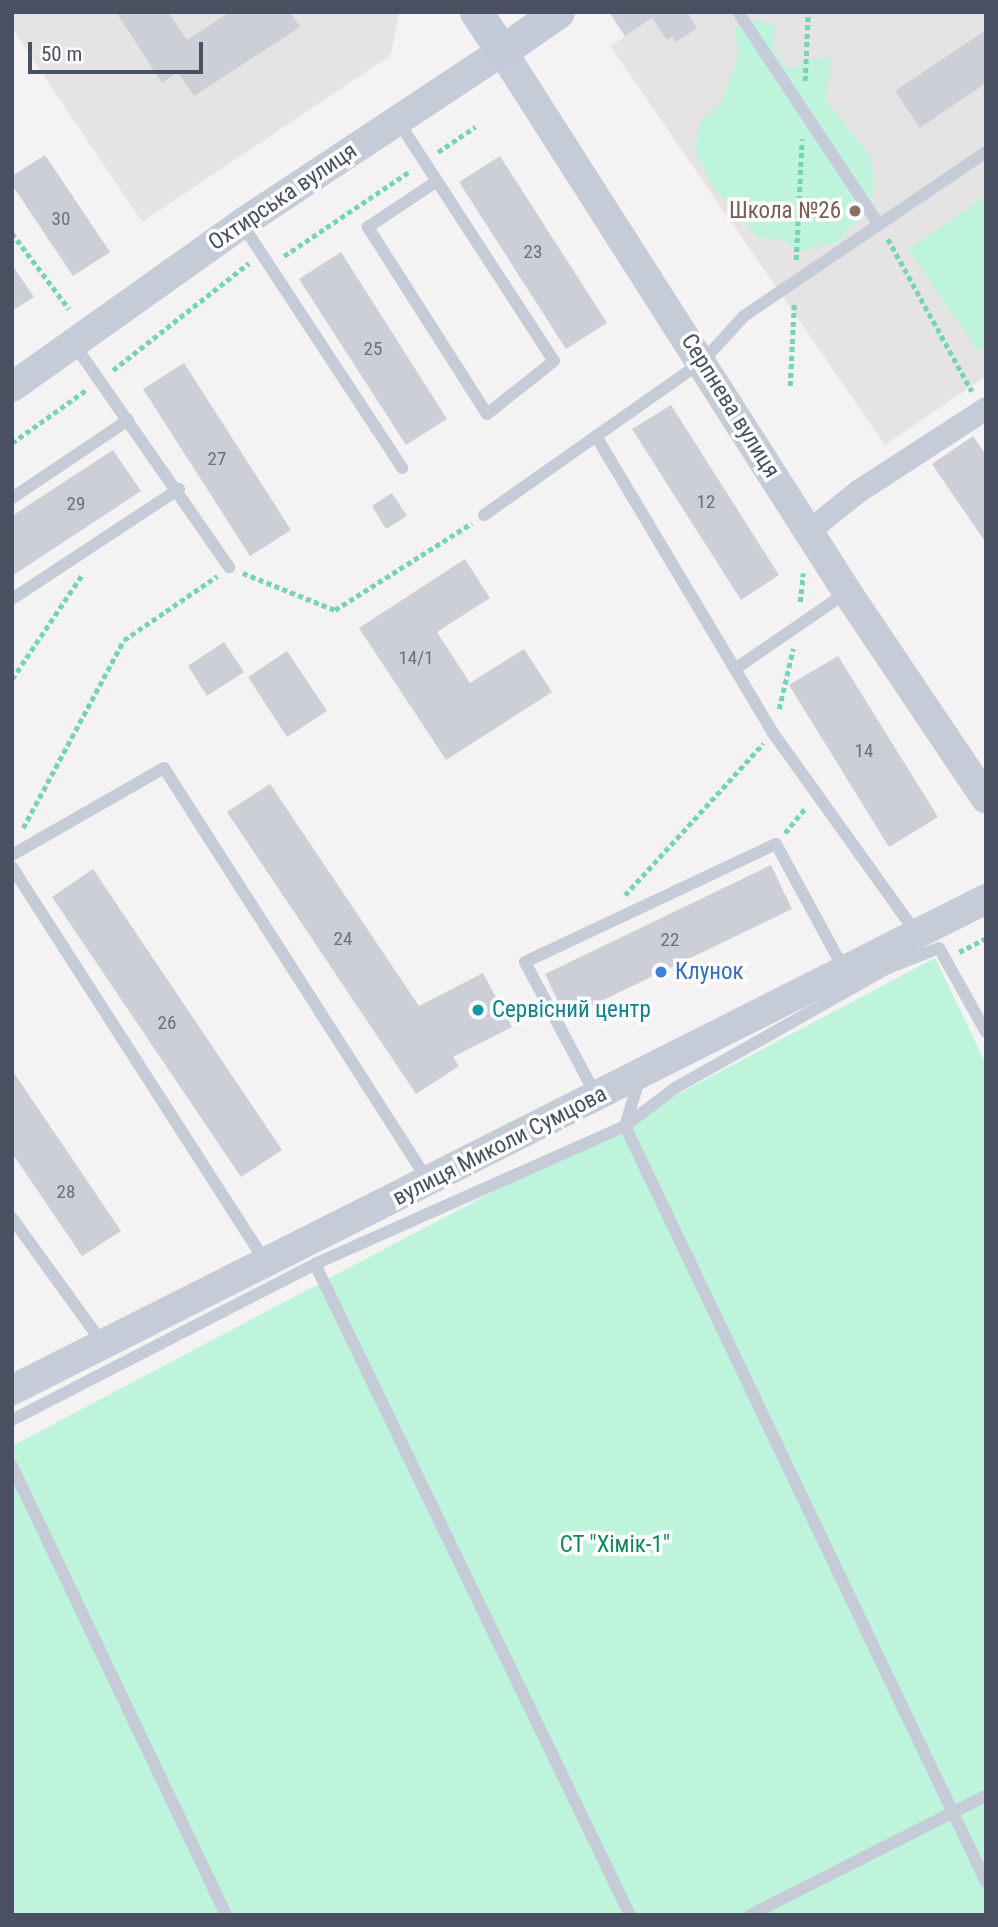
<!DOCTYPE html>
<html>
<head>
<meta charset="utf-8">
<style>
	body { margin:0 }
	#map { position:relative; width:998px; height:1927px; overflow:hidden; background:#f4f2f2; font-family:"Roboto Condensed",sans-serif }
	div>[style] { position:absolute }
	.education>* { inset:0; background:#e5e3e3 }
	.green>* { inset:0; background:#bef3dc }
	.building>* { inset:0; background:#cdcfd7 }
	.path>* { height:4.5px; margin-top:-2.25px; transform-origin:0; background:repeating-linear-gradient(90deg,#73d5b6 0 5px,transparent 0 8.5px) }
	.service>* { height:12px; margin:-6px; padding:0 6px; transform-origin:6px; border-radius:6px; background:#c5cbd7 }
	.minor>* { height:23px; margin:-11.5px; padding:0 11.5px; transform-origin:11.5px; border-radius:11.5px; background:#c5cbd7 }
	.tertiary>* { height:30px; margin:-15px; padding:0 15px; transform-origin:15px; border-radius:15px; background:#c5cbd7 }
	.secondary>* { height:33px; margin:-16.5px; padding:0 16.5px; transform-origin:16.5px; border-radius:16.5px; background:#c3cbdb }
	.dots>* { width:19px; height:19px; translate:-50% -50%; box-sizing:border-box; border:4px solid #fff; border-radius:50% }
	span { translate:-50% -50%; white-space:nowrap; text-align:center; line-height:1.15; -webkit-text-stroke:7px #fff; paint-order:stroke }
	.number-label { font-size:19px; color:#69707e }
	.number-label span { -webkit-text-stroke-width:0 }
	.street-label { font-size:23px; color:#485061 }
	.education-label { font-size:23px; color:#785e54 }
	.right { translate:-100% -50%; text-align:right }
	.shop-label { font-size:23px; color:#366cbe }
	.left { translate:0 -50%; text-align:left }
	.culture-label { font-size:23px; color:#0d838f }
	.park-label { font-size:23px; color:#10855f }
	.frame { position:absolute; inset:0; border:14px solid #485061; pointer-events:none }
	.scale { position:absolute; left:28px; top:42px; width:175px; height:32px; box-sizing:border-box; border:4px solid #485061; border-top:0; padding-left:9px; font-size:21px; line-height:24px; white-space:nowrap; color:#485061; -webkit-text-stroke:5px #fff; paint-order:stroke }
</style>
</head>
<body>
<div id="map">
	<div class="education">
		<div style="clip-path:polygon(12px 12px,399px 12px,391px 55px,142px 222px,12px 28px)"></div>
		<div style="clip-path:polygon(661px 12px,986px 12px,986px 376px,885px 445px,610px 46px)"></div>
	</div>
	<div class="green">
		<div style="clip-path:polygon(745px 19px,775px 24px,773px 50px,789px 70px,816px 58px,831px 59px,826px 100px,871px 158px,875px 187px,865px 211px,837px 242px,799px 251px,784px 240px,757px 237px,712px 186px,695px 149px,700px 123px,721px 103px,739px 55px,734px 29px)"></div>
		<div style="clip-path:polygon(986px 196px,986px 345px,978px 351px,908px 249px)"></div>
		<div style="clip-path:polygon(935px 958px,986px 1064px,986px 1915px,12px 1915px,12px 1446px)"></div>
	</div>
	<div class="building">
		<div style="clip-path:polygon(116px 12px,168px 12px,187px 40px,230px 12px,290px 12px,300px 27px,194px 96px,178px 72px,162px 83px)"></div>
		<div style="clip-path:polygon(609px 12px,687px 12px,697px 28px,676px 42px,672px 37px,667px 40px,652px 18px,625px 36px)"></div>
		<div style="clip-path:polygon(986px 30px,986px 83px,920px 128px,895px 91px)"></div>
		<div style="clip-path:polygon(45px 155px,110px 252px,73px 276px,12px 185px,12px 176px)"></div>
		<div style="clip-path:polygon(500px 156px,607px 323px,566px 349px,459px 182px)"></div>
		<div style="clip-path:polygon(341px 252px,447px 419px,406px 445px,299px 279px)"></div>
		<div style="clip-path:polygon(12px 265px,34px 297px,12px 311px)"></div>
		<div style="clip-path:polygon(184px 363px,291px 530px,250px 556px,143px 389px)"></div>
		<div style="clip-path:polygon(671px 405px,779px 575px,741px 600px,632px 429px)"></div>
		<div style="clip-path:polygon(973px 436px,986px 455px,986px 543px,932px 464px)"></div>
		<div style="clip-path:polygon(113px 450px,141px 491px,12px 576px,12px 516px)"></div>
		<div style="clip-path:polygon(392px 493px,407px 516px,386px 529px,372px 506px)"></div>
		<div style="clip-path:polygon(465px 559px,490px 598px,437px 632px,470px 683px,524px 649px,552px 692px,446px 760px,359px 628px)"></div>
		<div style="clip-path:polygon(224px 642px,244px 672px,207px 696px,188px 666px)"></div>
		<div style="clip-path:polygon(287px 651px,327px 711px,287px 737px,248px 677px)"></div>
		<div style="clip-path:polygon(838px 656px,938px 817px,889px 847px,789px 685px)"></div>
		<div style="clip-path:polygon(270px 784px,419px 1006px,483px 973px,512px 1027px,453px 1057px,459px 1066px,416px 1094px,227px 812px)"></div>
		<div style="clip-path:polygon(771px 865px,792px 909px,566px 1018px,545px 974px)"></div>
		<div style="clip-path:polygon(93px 869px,282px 1150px,241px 1177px,52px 897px)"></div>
		<div style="clip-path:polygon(12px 1070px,121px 1231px,82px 1256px,12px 1153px)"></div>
	</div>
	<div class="path">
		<div style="left:805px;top:81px;width:69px;rotate:-87.5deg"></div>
		<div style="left:438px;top:152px;width:45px;rotate:-34deg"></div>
		<div style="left:12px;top:233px;width:95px;rotate:53.1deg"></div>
		<div style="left:888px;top:239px;width:174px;rotate:61.1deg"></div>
		<div style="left:284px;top:256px;width:152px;rotate:-34deg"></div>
		<div style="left:796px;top:260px;width:121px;rotate:-87.2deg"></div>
		<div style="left:113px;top:370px;width:173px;rotate:-38.2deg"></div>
		<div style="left:790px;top:386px;width:83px;rotate:-87.2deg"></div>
		<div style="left:12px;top:443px;width:91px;rotate:-35.6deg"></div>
		<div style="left:243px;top:573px;width:99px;rotate:21.9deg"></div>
		<div style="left:335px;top:610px;width:162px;rotate:-32.4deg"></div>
		<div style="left:800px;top:602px;width:29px;rotate:-84deg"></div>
		<div style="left:12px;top:679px;width:125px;rotate:-56.1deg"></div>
		<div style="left:779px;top:709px;width:62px;rotate:-76.9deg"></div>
		<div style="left:23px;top:828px;width:213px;rotate:-61.8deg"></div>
		<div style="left:124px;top:640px;width:113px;rotate:-34.5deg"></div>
		<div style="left:785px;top:833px;width:33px;rotate:-51deg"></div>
		<div style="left:625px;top:895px;width:205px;rotate:-47.6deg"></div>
		<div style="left:959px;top:952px;width:30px;rotate:-27deg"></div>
	</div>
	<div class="service">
		<div style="left:738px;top:12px;width:255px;rotate:56.5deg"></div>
		<div style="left:398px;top:121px;width:286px;rotate:57deg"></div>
		<div style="left:554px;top:361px;width:85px;rotate:141.7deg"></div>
		<div style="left:487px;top:414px;width:222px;rotate:-122.5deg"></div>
		<div style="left:368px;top:227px;width:83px;rotate:-33.7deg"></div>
		<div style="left:242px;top:224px;width:292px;rotate:56.7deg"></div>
		<div style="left:74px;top:344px;width:272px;rotate:55.2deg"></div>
		<div style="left:596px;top:436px;width:346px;rotate:59.2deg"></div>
		<div style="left:773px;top:733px;width:247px;rotate:54.4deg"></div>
		<div style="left:12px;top:498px;width:140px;rotate:-33.9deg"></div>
		<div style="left:484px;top:515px;width:268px;rotate:-35.1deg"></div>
		<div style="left:703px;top:361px;width:61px;rotate:-47.7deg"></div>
		<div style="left:744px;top:316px;width:292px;rotate:-34.1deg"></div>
		<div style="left:12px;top:599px;width:200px;rotate:-33.4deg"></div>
		<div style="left:735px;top:669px;width:136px;rotate:-34.5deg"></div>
		<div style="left:12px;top:855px;width:175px;rotate:-29.8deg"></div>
		<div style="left:164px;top:768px;width:490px;rotate:57.4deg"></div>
		<div style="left:12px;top:867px;width:468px;rotate:57.3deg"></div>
		<div style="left:986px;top:1032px;width:96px;rotate:-119.2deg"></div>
		<div style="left:939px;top:948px;width:55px;rotate:158.6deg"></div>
		<div style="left:888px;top:968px;width:244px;rotate:150.6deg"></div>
		<div style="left:675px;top:1088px;width:63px;rotate:142.8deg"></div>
		<div style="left:625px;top:1126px;width:838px;rotate:64.47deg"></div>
		<div style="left:597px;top:1097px;width:153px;rotate:-118.1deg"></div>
		<div style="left:525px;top:962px;width:277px;rotate:-25.2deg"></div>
		<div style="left:776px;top:844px;width:145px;rotate:61.5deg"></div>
		<div style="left:12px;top:1218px;width:157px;rotate:54.1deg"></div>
		<div style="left:315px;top:1264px;width:723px;rotate:64.18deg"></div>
		<div style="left:12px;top:1420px;width:341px;rotate:-27.2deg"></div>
		<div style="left:315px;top:1264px;width:339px;rotate:-24deg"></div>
		<div style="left:625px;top:1126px;width:51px;rotate:-73deg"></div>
		<div style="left:12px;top:1466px;width:497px;rotate:64.5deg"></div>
		<div style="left:750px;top:1915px;width:264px;rotate:-26.8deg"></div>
	</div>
	<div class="minor">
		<div style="left:808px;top:531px;width:64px;rotate:-38.7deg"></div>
		<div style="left:858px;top:491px;width:153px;rotate:-33deg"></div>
	</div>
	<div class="tertiary">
		<div style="left:12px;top:387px;width:281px;rotate:-35.4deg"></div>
		<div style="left:241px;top:224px;width:313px;rotate:-33.5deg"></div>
		<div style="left:502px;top:51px;width:642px;rotate:57.47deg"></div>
		<div style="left:847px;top:592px;width:249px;rotate:56.1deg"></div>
		<div style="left:12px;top:1390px;width:1091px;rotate:-26.75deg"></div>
	</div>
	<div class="secondary">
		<div style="left:476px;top:12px;width:47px;rotate:56.3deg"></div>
		<div style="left:502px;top:51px;width:68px;rotate:-34.9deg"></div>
	</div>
	<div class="dots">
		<div style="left:855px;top:211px;background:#8d6e63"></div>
		<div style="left:661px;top:972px;background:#3f7fe0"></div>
		<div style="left:478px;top:1010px;background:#0f9aa8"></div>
	</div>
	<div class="number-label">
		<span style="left:61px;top:219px">30</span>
		<span style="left:533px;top:252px">23</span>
		<span style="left:373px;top:349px">25</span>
		<span style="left:217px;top:459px">27</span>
		<span style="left:706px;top:502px">12</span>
		<span style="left:76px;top:504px">29</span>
		<span style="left:416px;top:658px">14/1</span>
		<span style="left:864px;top:751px">14</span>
		<span style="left:343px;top:939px">24</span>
		<span style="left:670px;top:940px">22</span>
		<span style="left:167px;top:1023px">26</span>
		<span style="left:66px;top:1192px">28</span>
	</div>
	<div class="street-label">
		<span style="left:283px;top:197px;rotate:-34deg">Охтирська вулиця</span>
		<span style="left:730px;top:406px;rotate:58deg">Серпнева вулиця</span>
		<span style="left:500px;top:1146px;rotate:-27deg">вулиця Миколи Сумцова</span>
	</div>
	<div class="education-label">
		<span class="right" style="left:841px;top:211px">Школа №26</span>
	</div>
	<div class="shop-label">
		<span class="left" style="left:675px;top:972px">Клунок</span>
	</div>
	<div class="culture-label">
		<span class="left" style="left:492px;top:1010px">Сервісний центр</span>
	</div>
	<div class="park-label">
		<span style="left:615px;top:1545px">СТ "Хімік-1"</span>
	</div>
	<div class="frame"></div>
	<div class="scale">50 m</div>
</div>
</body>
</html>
